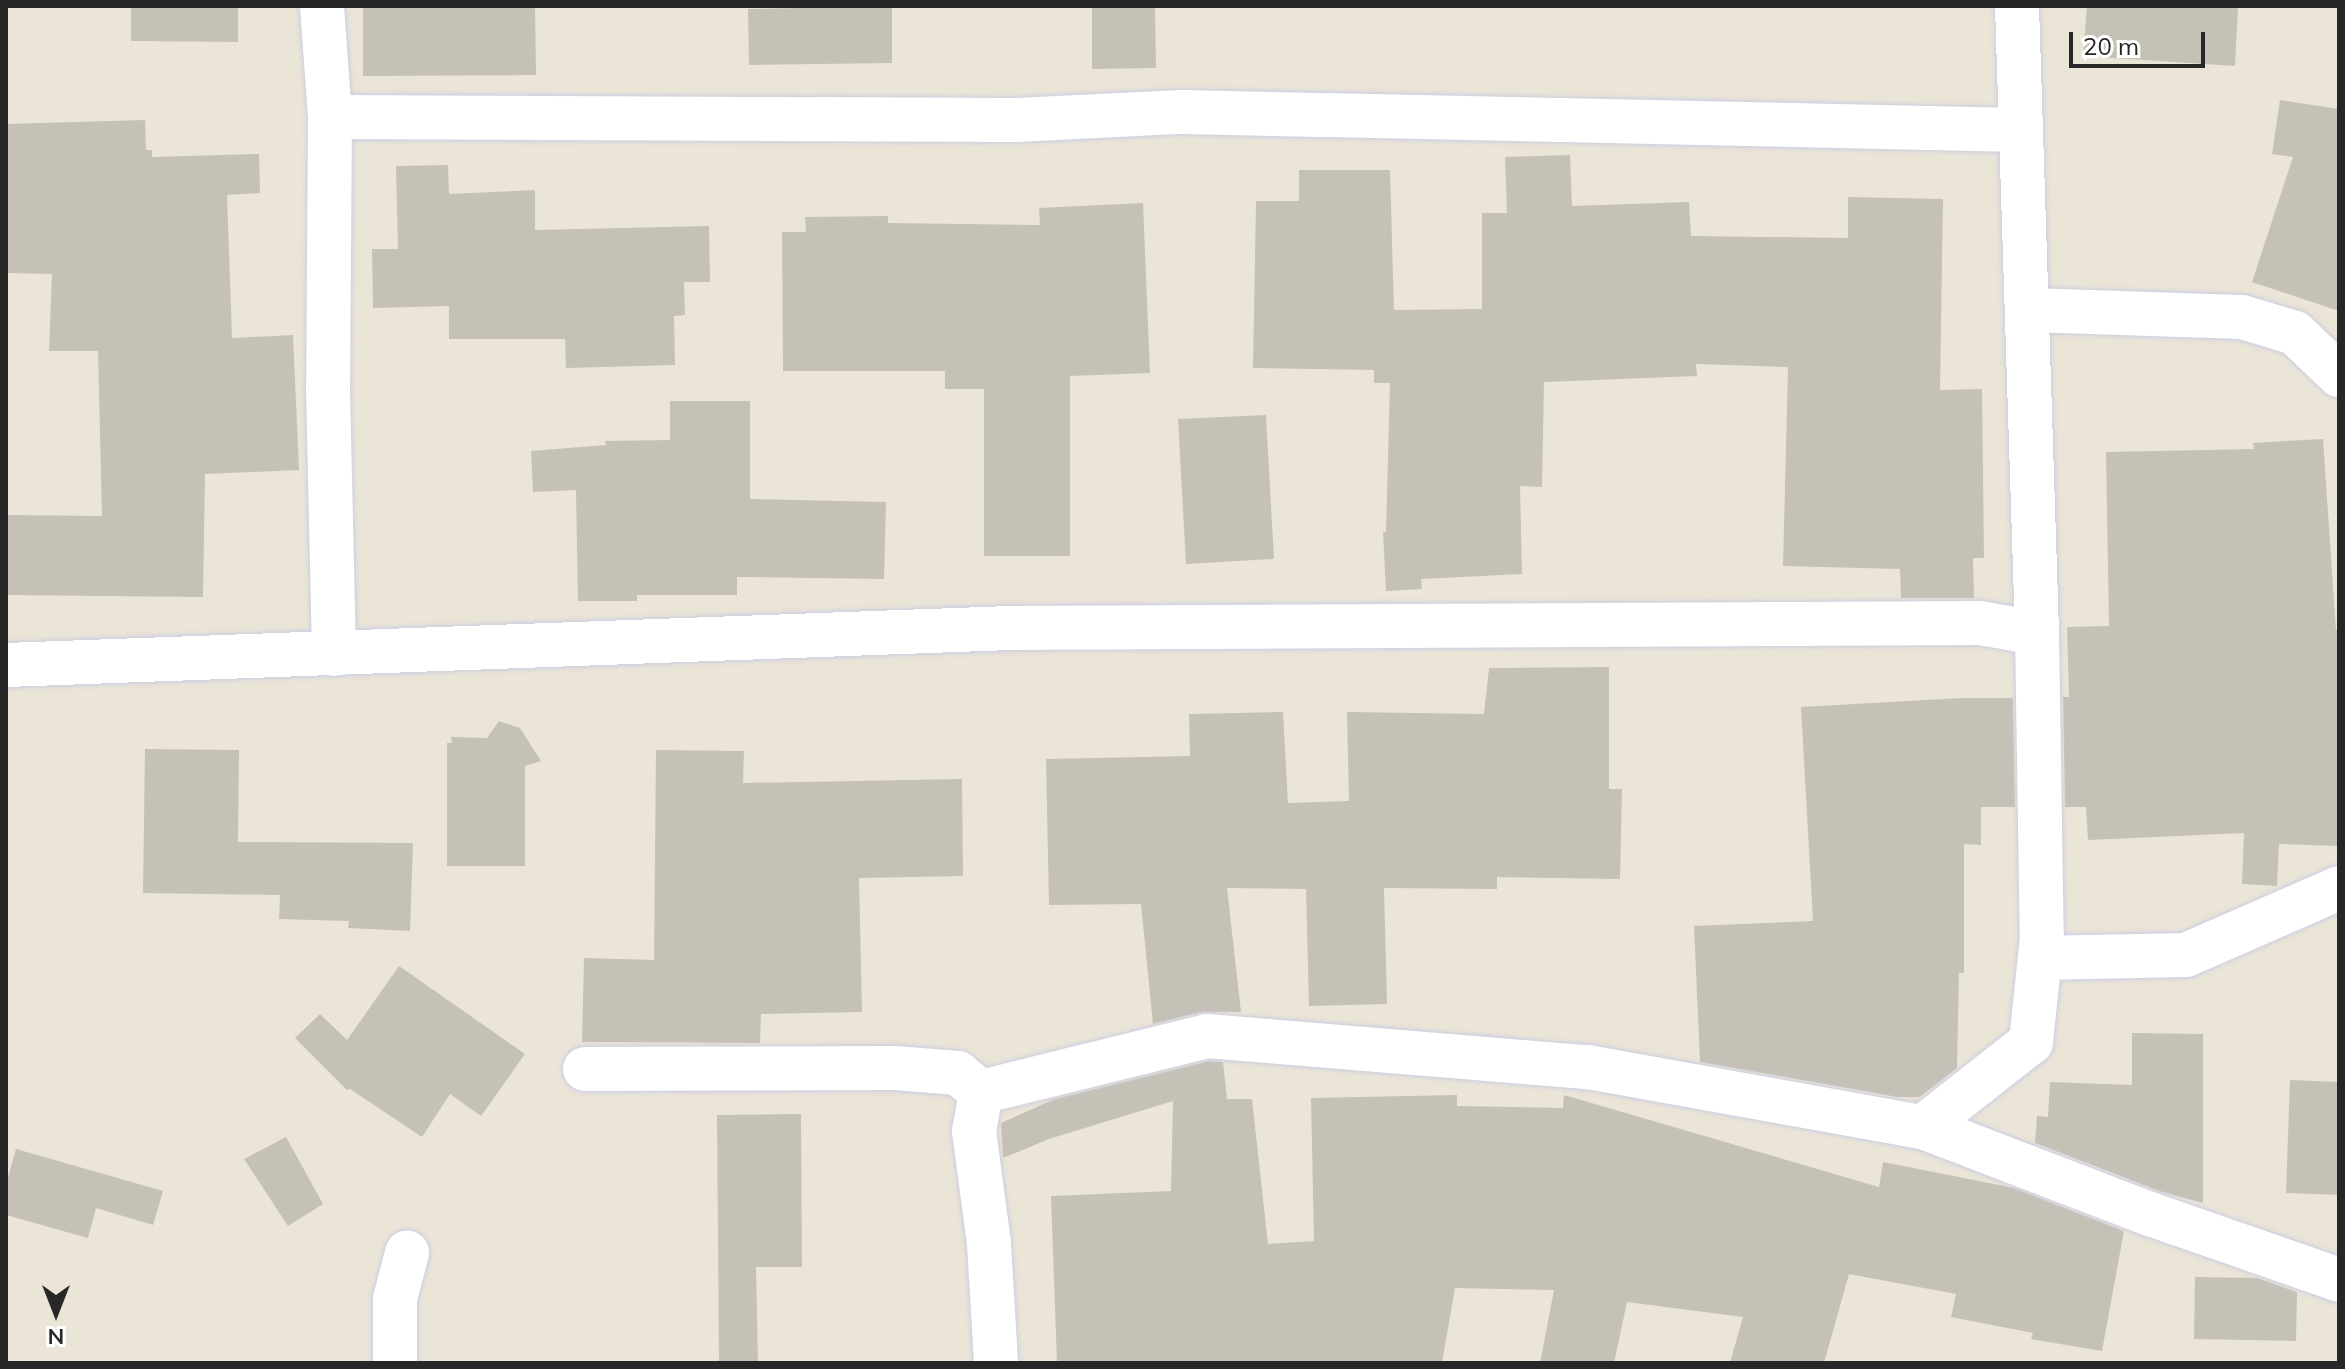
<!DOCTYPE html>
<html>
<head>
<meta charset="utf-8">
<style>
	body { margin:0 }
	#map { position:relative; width:2345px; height:1369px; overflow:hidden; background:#ebe5d7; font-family:Mulish,sans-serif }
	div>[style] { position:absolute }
	.building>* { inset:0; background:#c6c1b7 }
	.roads { filter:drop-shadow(0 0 2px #cccde2) drop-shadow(0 0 2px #cccde2) }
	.street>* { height:44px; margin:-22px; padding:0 22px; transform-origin:22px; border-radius:22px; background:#fff }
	span { translate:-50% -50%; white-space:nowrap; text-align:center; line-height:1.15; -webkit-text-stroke:6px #fff; paint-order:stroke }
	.frame { position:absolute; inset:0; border:8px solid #272727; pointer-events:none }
	.north { position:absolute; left:16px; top:1273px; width:80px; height:80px; -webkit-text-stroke:6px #fff; paint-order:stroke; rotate:180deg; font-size:22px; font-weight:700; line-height:32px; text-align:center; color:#272727 }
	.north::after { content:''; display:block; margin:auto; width:28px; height:36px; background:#272727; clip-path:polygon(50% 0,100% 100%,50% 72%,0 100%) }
	.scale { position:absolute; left:2069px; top:32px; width:136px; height:36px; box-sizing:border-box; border:4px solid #272727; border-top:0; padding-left:10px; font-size:24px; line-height:28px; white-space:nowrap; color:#272727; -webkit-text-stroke:6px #fff; paint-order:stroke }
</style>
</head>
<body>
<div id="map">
	<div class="building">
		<div style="clip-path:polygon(131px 6px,238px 6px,238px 42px,131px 41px)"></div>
		<div style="clip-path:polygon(363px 6px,535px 6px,536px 75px,363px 76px)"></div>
		<div style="clip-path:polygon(892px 6px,892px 63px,749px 65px,748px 9px)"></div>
		<div style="clip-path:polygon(1092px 6px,1155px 6px,1156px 68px,1092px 69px)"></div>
		<div style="clip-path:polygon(2087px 6px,2238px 6px,2235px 66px,2083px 56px)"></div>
		<div style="clip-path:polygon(2280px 100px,2339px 109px,2339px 311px,2252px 282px,2293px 157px,2272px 154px)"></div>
		<div style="clip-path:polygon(145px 120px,146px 150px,152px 150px,152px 157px,259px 154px,260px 193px,227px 195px,232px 338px,293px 335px,299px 470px,205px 474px,203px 597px,6px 595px,6px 515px,102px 516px,98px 351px,49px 351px,52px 274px,6px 273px,6px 124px)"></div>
		<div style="clip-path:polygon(1570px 155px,1572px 206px,1689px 202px,1691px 236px,1848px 238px,1848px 197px,1943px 199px,1940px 390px,1982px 389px,1984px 558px,1973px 558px,1974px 598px,1901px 598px,1900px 569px,1783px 566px,1788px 367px,1696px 364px,1697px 376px,1544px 382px,1542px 487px,1520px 486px,1522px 574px,1421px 579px,1422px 589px,1386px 591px,1383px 532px,1386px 532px,1390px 383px,1374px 383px,1374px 370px,1253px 368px,1256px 201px,1299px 201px,1299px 170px,1390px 170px,1394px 310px,1482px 309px,1482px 213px,1507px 213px,1505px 157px)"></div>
		<div style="clip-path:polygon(448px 165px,449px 194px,535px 190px,535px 230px,709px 226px,710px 282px,684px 282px,685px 315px,674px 316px,675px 365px,566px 368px,565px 339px,449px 339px,449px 306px,373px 308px,372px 249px,398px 249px,396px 166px)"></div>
		<div style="clip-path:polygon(1143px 203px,1150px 373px,1070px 376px,1070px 556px,984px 556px,984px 389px,945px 389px,945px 371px,783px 371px,782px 232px,806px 232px,805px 217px,888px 216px,888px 223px,1040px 225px,1039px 208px)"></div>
		<div style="clip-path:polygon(670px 401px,750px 401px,750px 499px,886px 502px,884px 579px,737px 577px,737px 595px,637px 595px,637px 601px,578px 601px,576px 490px,533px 492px,531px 451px,606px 445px,605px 441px,670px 440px)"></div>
		<div style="clip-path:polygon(1266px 415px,1274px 559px,1186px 564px,1178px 419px)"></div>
		<div style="clip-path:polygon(2323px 439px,2336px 630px,2339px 630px,2339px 846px,2279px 844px,2277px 886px,2242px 884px,2244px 833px,2088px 840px,2086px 807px,2065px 807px,2063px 697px,2069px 697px,2067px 627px,2109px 626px,2106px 452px,2254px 449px,2253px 443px)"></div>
		<div style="clip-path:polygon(1609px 667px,1609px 789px,1622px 789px,1620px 879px,1497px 877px,1497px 889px,1384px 888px,1387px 1004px,1309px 1006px,1306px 889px,1227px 888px,1241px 1012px,1201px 1012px,1153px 1024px,1141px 904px,1049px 905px,1046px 759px,1190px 756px,1189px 714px,1283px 712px,1288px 803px,1349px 801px,1347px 712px,1484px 714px,1489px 668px)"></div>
		<div style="clip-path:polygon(1962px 698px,2013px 698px,2015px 807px,1981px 807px,1981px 845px,1964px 844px,1964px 973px,1959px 973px,1957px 1068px,1920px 1097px,1897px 1097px,1700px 1062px,1694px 926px,1813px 921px,1801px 707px)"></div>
		<div style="clip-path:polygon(499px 721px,520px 728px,541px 761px,525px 766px,525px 866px,447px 866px,447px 743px,452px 743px,451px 737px,487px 738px)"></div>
		<div style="clip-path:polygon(145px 749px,239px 750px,238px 842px,413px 843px,410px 931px,348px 928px,349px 921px,279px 919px,280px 895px,143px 893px)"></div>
		<div style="clip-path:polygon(656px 750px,744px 751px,743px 783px,962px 779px,963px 876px,859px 878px,862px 1012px,761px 1014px,760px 1043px,582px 1042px,584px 958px,654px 960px)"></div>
		<div style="clip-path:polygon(399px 966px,525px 1054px,481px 1116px,450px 1094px,422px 1137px,350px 1089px,347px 1090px,295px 1038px,320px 1014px,347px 1040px)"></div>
		<div style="clip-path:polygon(2132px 1033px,2203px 1034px,2203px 1203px,2159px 1191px,2035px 1143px,2037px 1116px,2048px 1117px,2050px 1082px,2132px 1085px)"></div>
		<div style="clip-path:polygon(1209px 1061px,1223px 1062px,1227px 1099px,1252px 1099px,1268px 1244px,1314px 1241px,1311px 1098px,1457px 1095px,1457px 1106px,1563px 1108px,1564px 1095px,1879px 1187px,1883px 1162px,2014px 1188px,2124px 1231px,2102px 1351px,2031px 1339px,2033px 1333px,1951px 1317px,1956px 1294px,1849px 1274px,1824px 1363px,1730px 1363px,1743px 1317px,1627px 1302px,1614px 1363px,1540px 1363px,1554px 1290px,1455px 1288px,1442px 1363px,1057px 1363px,1051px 1196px,1171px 1191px,1173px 1101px,1049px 1139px,1003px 1158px,1001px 1123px,1055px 1099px)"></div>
		<div style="clip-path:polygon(2290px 1080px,2339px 1082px,2339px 1195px,2286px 1193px)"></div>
		<div style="clip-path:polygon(801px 1114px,802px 1267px,756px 1267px,758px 1363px,719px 1363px,717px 1115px)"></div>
		<div style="clip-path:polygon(286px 1137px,323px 1204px,288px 1226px,244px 1159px)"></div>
		<div style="clip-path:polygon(16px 1149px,163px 1191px,153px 1225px,96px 1208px,88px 1238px,6px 1215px,6px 1184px)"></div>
		<div style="clip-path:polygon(2195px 1277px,2257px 1278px,2297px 1292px,2296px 1341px,2194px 1339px)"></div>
	</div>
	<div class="roads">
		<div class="street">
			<div style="left:322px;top:6px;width:111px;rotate:85.9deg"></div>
			<div style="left:330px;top:117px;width:272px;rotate:90.4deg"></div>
			<div style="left:328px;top:389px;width:265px;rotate:88.7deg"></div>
			<div style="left:2017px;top:6px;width:627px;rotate:88.17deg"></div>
			<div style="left:330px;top:117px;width:686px;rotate:0.25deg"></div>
			<div style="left:1016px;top:120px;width:166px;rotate:-2.8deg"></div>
			<div style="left:1182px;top:112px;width:838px;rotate:1.23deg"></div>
			<div style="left:2029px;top:310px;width:213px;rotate:1.9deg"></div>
			<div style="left:2242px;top:317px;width:55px;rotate:16.8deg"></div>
			<div style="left:2295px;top:333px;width:61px;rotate:43.7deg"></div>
			<div style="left:6px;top:665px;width:1003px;rotate:-2.11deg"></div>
			<div style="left:1008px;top:628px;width:972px;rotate:-0.29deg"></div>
			<div style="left:1980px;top:623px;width:58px;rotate:10deg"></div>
			<div style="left:2037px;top:633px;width:304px;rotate:89.1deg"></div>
			<div style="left:2042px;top:937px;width:106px;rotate:96deg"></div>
			<div style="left:2031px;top:1042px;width:137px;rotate:141.8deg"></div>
			<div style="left:2040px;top:958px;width:146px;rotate:-1.2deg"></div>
			<div style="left:2186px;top:955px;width:167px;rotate:-23.6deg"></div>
			<div style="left:585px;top:1069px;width:310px;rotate:-0.2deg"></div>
			<div style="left:895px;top:1068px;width:63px;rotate:4.5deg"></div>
			<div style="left:958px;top:1073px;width:30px;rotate:40deg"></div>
			<div style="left:981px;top:1092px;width:233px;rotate:-13.9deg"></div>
			<div style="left:1207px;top:1036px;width:382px;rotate:4.7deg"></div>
			<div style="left:1588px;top:1067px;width:340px;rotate:10.2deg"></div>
			<div style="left:1923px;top:1127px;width:243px;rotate:21deg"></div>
			<div style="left:2150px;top:1214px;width:200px;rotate:19.2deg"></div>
			<div style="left:981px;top:1092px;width:40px;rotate:100deg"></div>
			<div style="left:974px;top:1131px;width:114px;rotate:82.4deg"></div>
			<div style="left:989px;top:1244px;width:119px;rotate:86.6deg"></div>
			<div style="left:395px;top:1363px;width:64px;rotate:-90deg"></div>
			<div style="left:395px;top:1299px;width:48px;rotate:-75.4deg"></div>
		</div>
	</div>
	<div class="frame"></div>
	<div class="north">N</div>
	<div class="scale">20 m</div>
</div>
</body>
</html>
